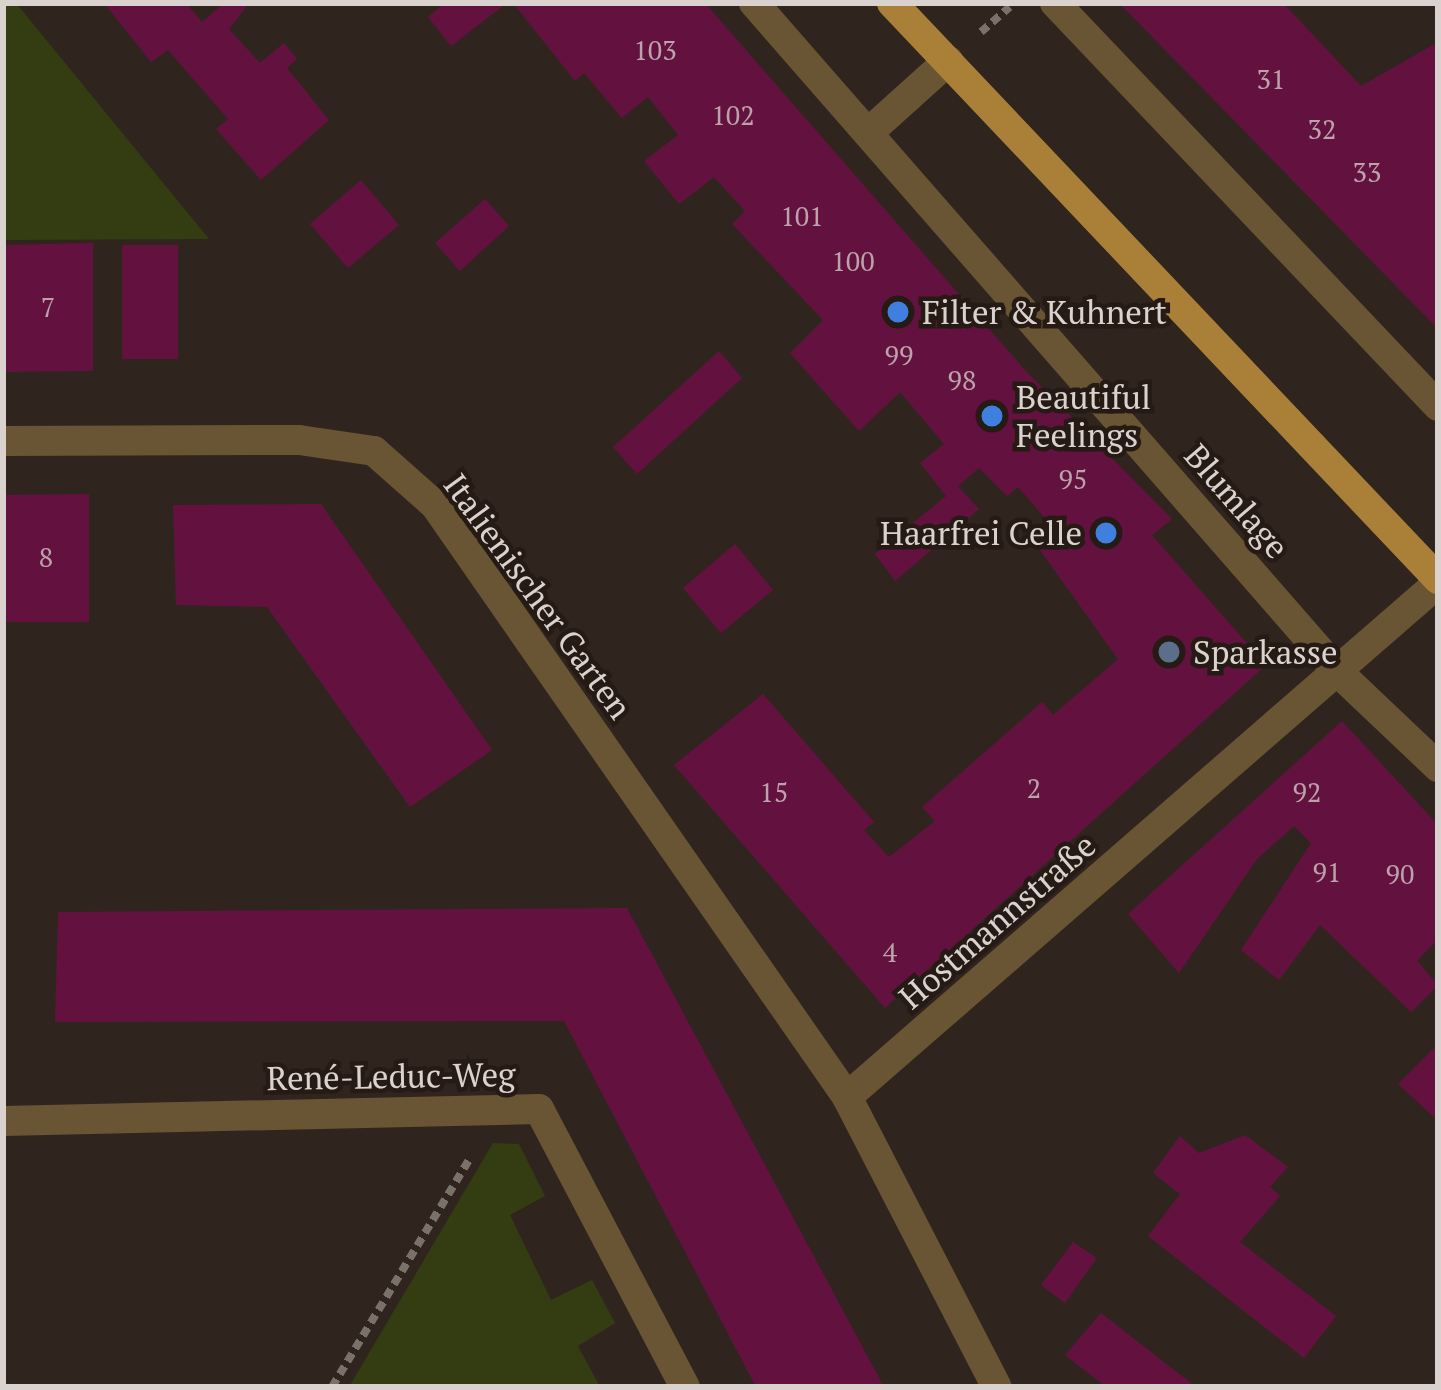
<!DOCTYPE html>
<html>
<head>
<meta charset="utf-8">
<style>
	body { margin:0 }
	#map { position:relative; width:1441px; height:1390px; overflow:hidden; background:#30251e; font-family:"PT Serif",serif }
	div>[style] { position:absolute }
	.green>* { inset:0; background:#343d12 }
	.building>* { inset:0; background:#63123f }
	.path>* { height:8px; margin-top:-4px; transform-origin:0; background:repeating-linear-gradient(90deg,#7b716b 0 9px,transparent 0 15px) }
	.minor>* { height:30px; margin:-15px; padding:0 15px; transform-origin:15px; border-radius:15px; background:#695434 }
	.major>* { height:30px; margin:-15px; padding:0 15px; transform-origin:15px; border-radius:15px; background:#aa7f37 }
	.dots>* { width:33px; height:33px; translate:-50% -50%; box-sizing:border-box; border:6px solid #261b14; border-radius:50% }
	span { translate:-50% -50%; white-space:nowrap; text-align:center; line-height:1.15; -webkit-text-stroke:9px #261b14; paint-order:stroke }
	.number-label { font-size:27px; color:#bca2aa }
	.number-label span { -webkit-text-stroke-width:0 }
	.poi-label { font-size:33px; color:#dad2ce }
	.left { translate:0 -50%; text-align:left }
	.right { translate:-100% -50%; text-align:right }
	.street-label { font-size:33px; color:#dad2ce }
	.frame { position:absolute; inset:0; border:6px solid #dad2ce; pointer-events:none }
</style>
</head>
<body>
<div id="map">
	<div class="green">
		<div style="clip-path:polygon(3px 3px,16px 3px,209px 239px,3px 240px)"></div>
		<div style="clip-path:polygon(493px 1143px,519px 1144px,545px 1196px,510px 1215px,551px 1300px,592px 1280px,615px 1323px,578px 1346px,600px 1387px,349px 1387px)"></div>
	</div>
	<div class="building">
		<div style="clip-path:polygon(104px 3px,186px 3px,202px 22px,224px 3px,249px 3px,229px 29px,260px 63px,284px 43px,297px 59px,287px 68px,329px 120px,261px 180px,216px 129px,228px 119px,168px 50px,151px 62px)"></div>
		<div style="clip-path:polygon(445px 3px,507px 3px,451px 46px,428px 17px)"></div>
		<div style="clip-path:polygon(513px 3px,705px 3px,1024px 369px,1172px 519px,1152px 535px,1266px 665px,885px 1008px,674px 765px,763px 694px,874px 822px,864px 830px,889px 857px,935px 821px,922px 807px,1042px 702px,1053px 715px,1118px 659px,1040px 550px,1059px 534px,1018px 487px,1007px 496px,979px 468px,958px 486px,979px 509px,895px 581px,875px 554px,946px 496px,920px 463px,944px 444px,900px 392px,859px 431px,790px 353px,823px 320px,732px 224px,745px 211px,714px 177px,679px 204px,644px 161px,678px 135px,648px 97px,622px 118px,584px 73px,575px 81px)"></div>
		<div style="clip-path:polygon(1119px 3px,1283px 3px,1361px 86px,1438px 42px,1438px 329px)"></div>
		<div style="clip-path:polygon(361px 180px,399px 225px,348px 268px,310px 224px)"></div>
		<div style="clip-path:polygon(485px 199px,509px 226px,460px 271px,435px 243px)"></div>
		<div style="clip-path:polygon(93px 243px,93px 371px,3px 372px,3px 245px)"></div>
		<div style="clip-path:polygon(122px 245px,178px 245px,178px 359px,122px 359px)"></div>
		<div style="clip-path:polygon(719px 351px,742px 378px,637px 474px,613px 447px)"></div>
		<div style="clip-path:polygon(89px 494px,89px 622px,3px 622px,3px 495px)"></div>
		<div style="clip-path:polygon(321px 504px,492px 750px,410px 807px,267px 607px,176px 605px,173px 505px)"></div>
		<div style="clip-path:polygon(735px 544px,773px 590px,721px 633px,683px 588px)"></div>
		<div style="clip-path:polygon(1342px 721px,1438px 825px,1438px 939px,1417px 961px,1438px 985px,1411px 1012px,1320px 925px,1279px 980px,1241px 950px,1311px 843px,1294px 826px,1257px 859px,1179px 973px,1128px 914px)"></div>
		<div style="clip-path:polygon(627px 908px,884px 1387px,756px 1387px,564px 1021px,55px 1022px,58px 912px)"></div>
		<div style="clip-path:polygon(1438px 1044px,1438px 1121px,1398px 1084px)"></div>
		<div style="clip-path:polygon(1245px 1135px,1288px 1167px,1270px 1187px,1280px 1196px,1240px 1242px,1336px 1316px,1304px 1358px,1148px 1236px,1180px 1194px,1153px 1173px,1180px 1136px,1199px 1153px)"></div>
		<div style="clip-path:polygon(1073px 1242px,1097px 1258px,1065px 1303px,1041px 1285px)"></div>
		<div style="clip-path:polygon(1101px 1313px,1196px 1387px,1106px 1387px,1065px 1355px)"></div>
	</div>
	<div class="path">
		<div style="left:981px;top:32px;width:38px;rotate:-41deg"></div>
		<div style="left:332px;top:1387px;width:269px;rotate:-58.9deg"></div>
	</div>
	<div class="minor">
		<div style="left:754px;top:3px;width:889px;rotate:48.87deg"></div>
		<div style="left:1339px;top:673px;width:137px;rotate:43.5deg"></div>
		<div style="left:1055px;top:3px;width:556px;rotate:46.46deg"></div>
		<div style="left:868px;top:133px;width:108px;rotate:-42deg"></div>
		<div style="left:3px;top:441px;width:296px;rotate:-0.2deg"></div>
		<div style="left:299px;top:440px;width:76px;rotate:8.3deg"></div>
		<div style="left:374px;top:451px;width:81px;rotate:41.5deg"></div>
		<div style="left:435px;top:505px;width:721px;rotate:55.16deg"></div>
		<div style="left:847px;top:1097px;width:326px;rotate:62.7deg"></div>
		<div style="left:847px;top:1097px;width:783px;rotate:-41.01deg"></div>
		<div style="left:3px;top:1121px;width:536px;rotate:-1.28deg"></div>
		<div style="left:539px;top:1109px;width:314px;rotate:62.3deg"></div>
	</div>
	<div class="major">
		<div style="left:892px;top:3px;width:794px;rotate:46.53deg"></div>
	</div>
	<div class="dots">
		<div style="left:898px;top:312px;background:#3f7fe0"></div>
		<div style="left:992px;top:416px;background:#3f7fe0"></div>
		<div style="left:1106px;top:533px;background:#3f7fe0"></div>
		<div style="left:1169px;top:652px;background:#5c6f8a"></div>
	</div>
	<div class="number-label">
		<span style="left:655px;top:51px">103</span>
		<span style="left:1271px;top:80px">31</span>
		<span style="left:733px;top:116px">102</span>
		<span style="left:1322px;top:130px">32</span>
		<span style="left:1367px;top:173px">33</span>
		<span style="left:802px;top:217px">101</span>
		<span style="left:853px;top:262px">100</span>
		<span style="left:48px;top:308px">7</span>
		<span style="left:899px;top:356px">99</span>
		<span style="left:962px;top:381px">98</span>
		<span style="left:1073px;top:480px">95</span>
		<span style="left:46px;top:558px">8</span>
		<span style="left:1034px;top:789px">2</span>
		<span style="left:774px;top:793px">15</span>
		<span style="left:1307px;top:793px">92</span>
		<span style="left:1327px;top:873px">91</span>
		<span style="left:1400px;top:875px">90</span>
		<span style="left:890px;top:953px">4</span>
	</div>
	<div class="poi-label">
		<span class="left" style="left:922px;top:312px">Filter &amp; Kuhnert</span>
		<span class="left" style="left:1016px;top:416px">Beautiful<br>Feelings</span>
		<span class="right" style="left:1082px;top:533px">Haarfrei Celle</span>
		<span class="left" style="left:1193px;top:652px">Sparkasse</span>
	</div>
	<div class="street-label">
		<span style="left:1237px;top:501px;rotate:49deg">Blumlage</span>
		<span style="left:538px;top:596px;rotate:54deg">Italienischer Garten</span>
		<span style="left:997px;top:921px;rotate:-41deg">Hostmannstraße</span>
		<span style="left:391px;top:1076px;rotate:-1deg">René-Leduc-Weg</span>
	</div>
	<div class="frame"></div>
</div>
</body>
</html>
